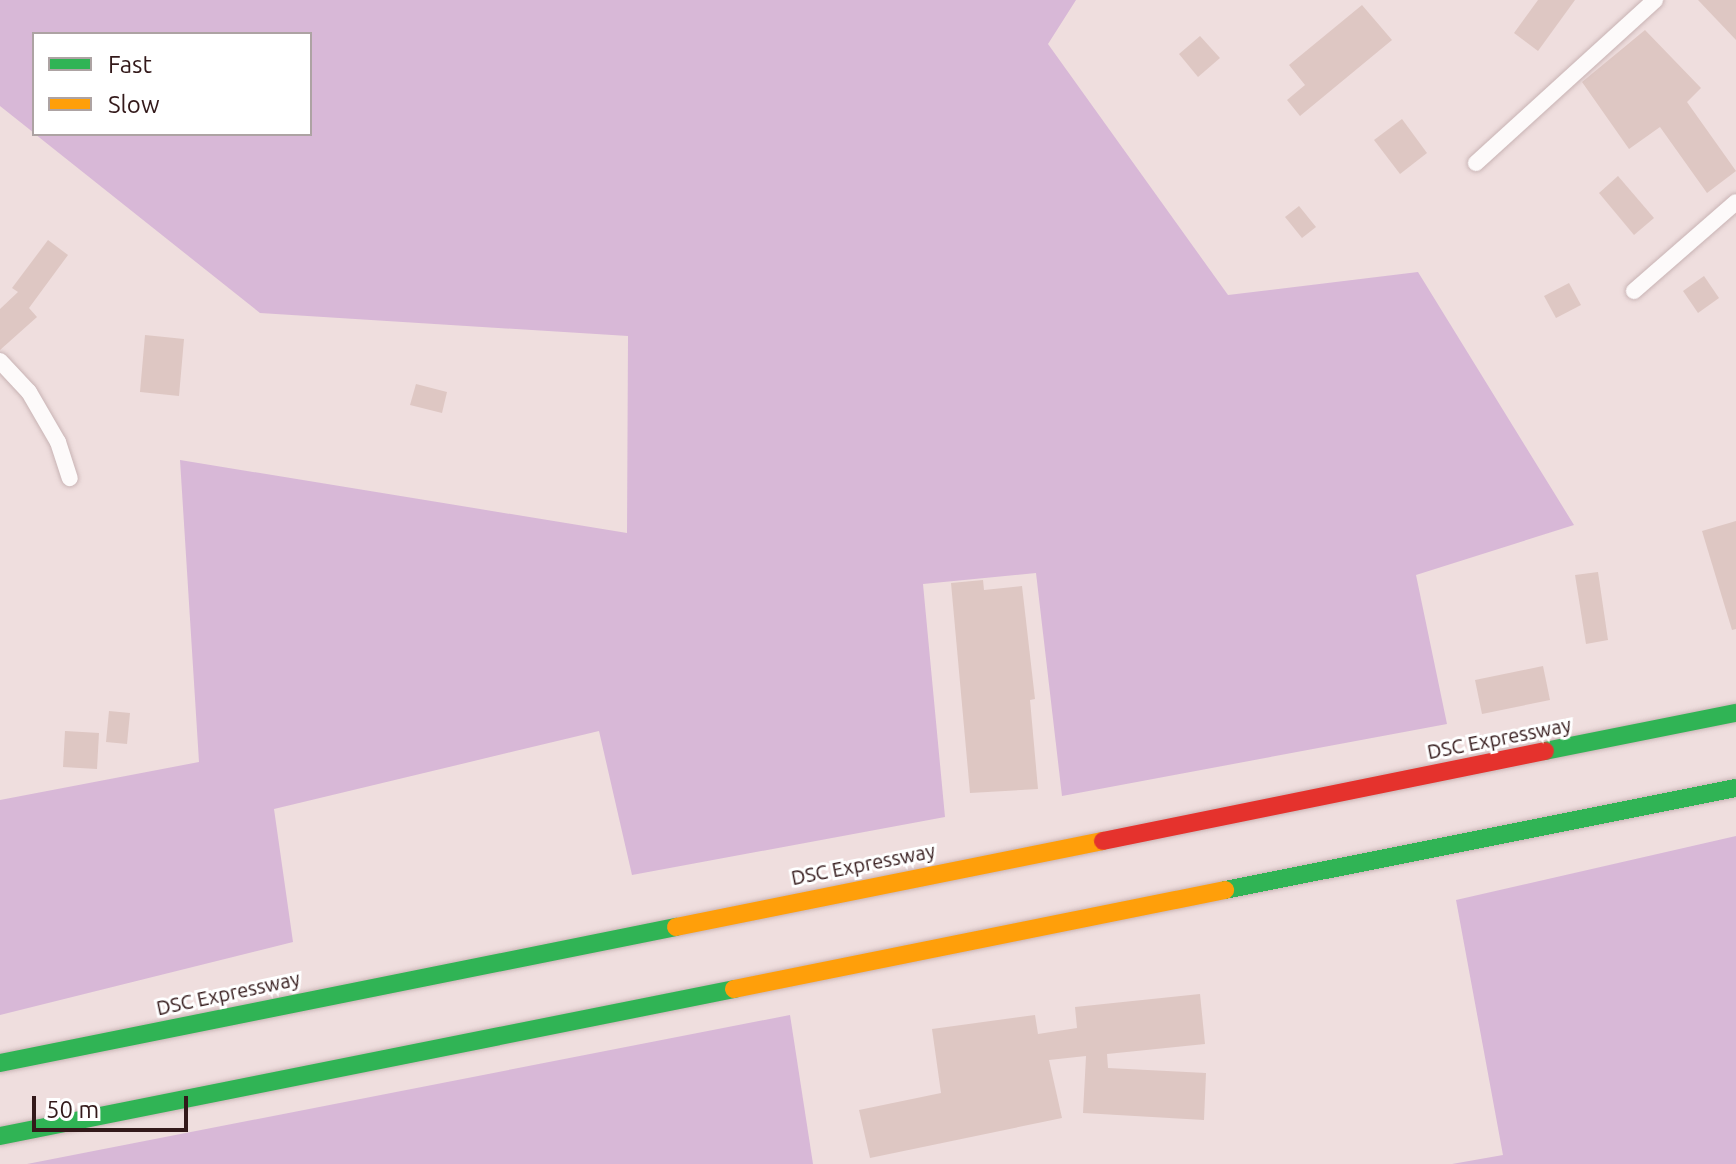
<!DOCTYPE html>
<html>
<head>
<meta charset="utf-8">
<style>
	body { margin:0 }
	#map { position:relative; width:1736px; height:1164px; overflow:hidden; background:#efdede; font-family:Ubuntu,sans-serif }
	div>[style] { position:absolute }
	.forest>* { inset:0; background:#d8b8d7 }
	.building>* { inset:0; background:#dec7c3 }
	.roads { filter:drop-shadow(0 0 2px #c8b3b4) drop-shadow(0 0 2px #c8b3b4) }
	.street>* { height:16px; margin:-8px; padding:0 8px; transform-origin:8px; border-radius:8px; background:#fdfafa }
	.fast>* { height:18px; margin:-9px; padding:0 9px; transform-origin:9px; border-radius:9px; background:#30b455 }
	.slow>* { height:18px; margin:-9px; padding:0 9px; transform-origin:9px; border-radius:9px; background:#ff9f0a }
	.jam>* { height:18px; margin:-9px; padding:0 9px; transform-origin:9px; border-radius:9px; background:#e5322d }
	span { translate:-50% -50%; white-space:nowrap; text-align:center; line-height:1.15; -webkit-text-stroke:6px #fff; paint-order:stroke }
	.street-label { font-size:20px; color:#33191a }
	.legend { position:absolute; left:32px; top:32px; width:280px; height:104px; box-sizing:border-box; background:#fff; border:2px solid #ada3a3; margin:0; padding:10px 14px; list-style:none; font-size:24px; color:#33191a }
	.legend li { display:flex; align-items:center; gap:16px; height:40px }
	.legend b { width:40px; border:2px solid #ada3a3 }
	.scale { position:absolute; left:32px; top:1096px; width:156px; height:36px; box-sizing:border-box; border:4px solid #33191a; border-top:0; padding-left:10px; font-size:24px; line-height:28px; white-space:nowrap; color:#33191a; -webkit-text-stroke:6px #fff; paint-order:stroke }
</style>
</head>
<body>
<div id="map">
	<div class="forest">
		<div style="clip-path:polygon(0 0,1076px 0,1048px 44px,1228px 295px,1418px 272px,1574px 525px,1416px 575px,1447px 724px,1062px 796px,1036px 573px,923px 584px,945px 817px,632px 875px,599px 731px,274px 809px,293px 942px,0 1015px,0 800px,199px 762px,180px 460px,627px 533px,628px 336px,260px 313px,35px 134px,310px 134px,310px 34px,34px 34px,34px 133px,0 106px)"></div>
		<div style="clip-path:polygon(1736px 836px,1736px 1164px,1452px 1164px,1503px 1155px,1456px 900px)"></div>
		<div style="clip-path:polygon(790px 1015px,813px 1164px,27px 1164px)"></div>
	</div>
	<div class="building">
		<div style="clip-path:polygon(1538px 0,1575px 0,1538px 51px,1514px 33px)"></div>
		<div style="clip-path:polygon(1698px 0,1736px 0,1736px 40px)"></div>
		<div style="clip-path:polygon(1362px 5px,1392px 40px,1300px 116px,1287px 100px,1305px 85px,1289px 65px)"></div>
		<div style="clip-path:polygon(1645px 30px,1701px 88px,1687px 102px,1736px 171px,1707px 193px,1660px 127px,1629px 149px,1582px 82px)"></div>
		<div style="clip-path:polygon(1200px 36px,1220px 58px,1198px 77px,1179px 54px)"></div>
		<div style="clip-path:polygon(1402px 119px,1427px 153px,1400px 174px,1374px 140px)"></div>
		<div style="clip-path:polygon(1618px 176px,1654px 218px,1634px 235px,1599px 193px)"></div>
		<div style="clip-path:polygon(1299px 206px,1316px 227px,1302px 238px,1285px 217px)"></div>
		<div style="clip-path:polygon(48px 240px,68px 255px,29px 308px,37px 317px,0 350px,0 309px,18px 292px,12px 288px)"></div>
		<div style="clip-path:polygon(1704px 276px,1719px 298px,1698px 313px,1683px 291px)"></div>
		<div style="clip-path:polygon(1569px 283px,1581px 305px,1556px 318px,1544px 296px)"></div>
		<div style="clip-path:polygon(145px 335px,184px 339px,179px 396px,140px 392px)"></div>
		<div style="clip-path:polygon(416px 384px,447px 392px,442px 413px,410px 405px)"></div>
		<div style="clip-path:polygon(1736px 521px,1736px 629px,1732px 630px,1702px 531px)"></div>
		<div style="clip-path:polygon(1598px 572px,1608px 640px,1586px 644px,1575px 575px)"></div>
		<div style="clip-path:polygon(983px 580px,984px 590px,1022px 586px,1035px 699px,1030px 700px,1038px 789px,970px 793px,951px 583px)"></div>
		<div style="clip-path:polygon(1543px 666px,1550px 700px,1482px 714px,1475px 680px)"></div>
		<div style="clip-path:polygon(109px 711px,130px 713px,127px 744px,106px 742px)"></div>
		<div style="clip-path:polygon(65px 731px,99px 733px,97px 769px,63px 767px)"></div>
		<div style="clip-path:polygon(1200px 994px,1205px 1044px,1107px 1054px,1108px 1068px,1206px 1073px,1204px 1120px,1083px 1113px,1086px 1056px,1049px 1060px,1062px 1118px,870px 1158px,859px 1110px,941px 1093px,932px 1029px,1035px 1015px,1038px 1034px,1077px 1028px,1075px 1007px)"></div>
	</div>
	<div class="roads">
		<div class="street">
			<div style="left:1476px;top:163px;width:242px;rotate:-42.3deg"></div>
			<div style="left:1634px;top:291px;width:135px;rotate:-41.1deg"></div>
			<div style="left:0;top:361px;width:42px;rotate:46.9deg"></div>
			<div style="left:29px;top:392px;width:58px;rotate:59.9deg"></div>
			<div style="left:58px;top:442px;width:38px;rotate:72deg"></div>
		</div>
		<div class="fast">
			<div style="left:1545px;top:751px;width:195px;rotate:-11.3deg"></div>
			<div style="left:1225px;top:890px;width:521px;rotate:-11.29deg"></div>
			<div style="left:0;top:1063px;width:690px;rotate:-11.38deg"></div>
			<div style="left:0;top:1136px;width:749px;rotate:-11.32deg"></div>
		</div>
		<div class="slow">
			<div style="left:676px;top:927px;width:436px;rotate:-11.4deg"></div>
			<div style="left:734px;top:989px;width:501px;rotate:-11.4deg"></div>
		</div>
		<div class="jam">
			<div style="left:1103px;top:841px;width:451px;rotate:-11.5deg"></div>
		</div>
	</div>
	<div class="street-label">
		<span style="left:1499px;top:738px;rotate:-11deg">DSC Expressway</span>
		<span style="left:863px;top:864px;rotate:-11deg">DSC Expressway</span>
		<span style="left:228px;top:993px;rotate:-12deg">DSC Expressway</span>
	</div>
	<ul class="legend">
	<li><b style="height:10px;background:#30b455"></b>Fast</li>
	<li><b style="height:10px;background:#ff9f0a"></b>Slow</li>
	</ul>
	<div class="scale">50 m</div>
</div>
</body>
</html>
